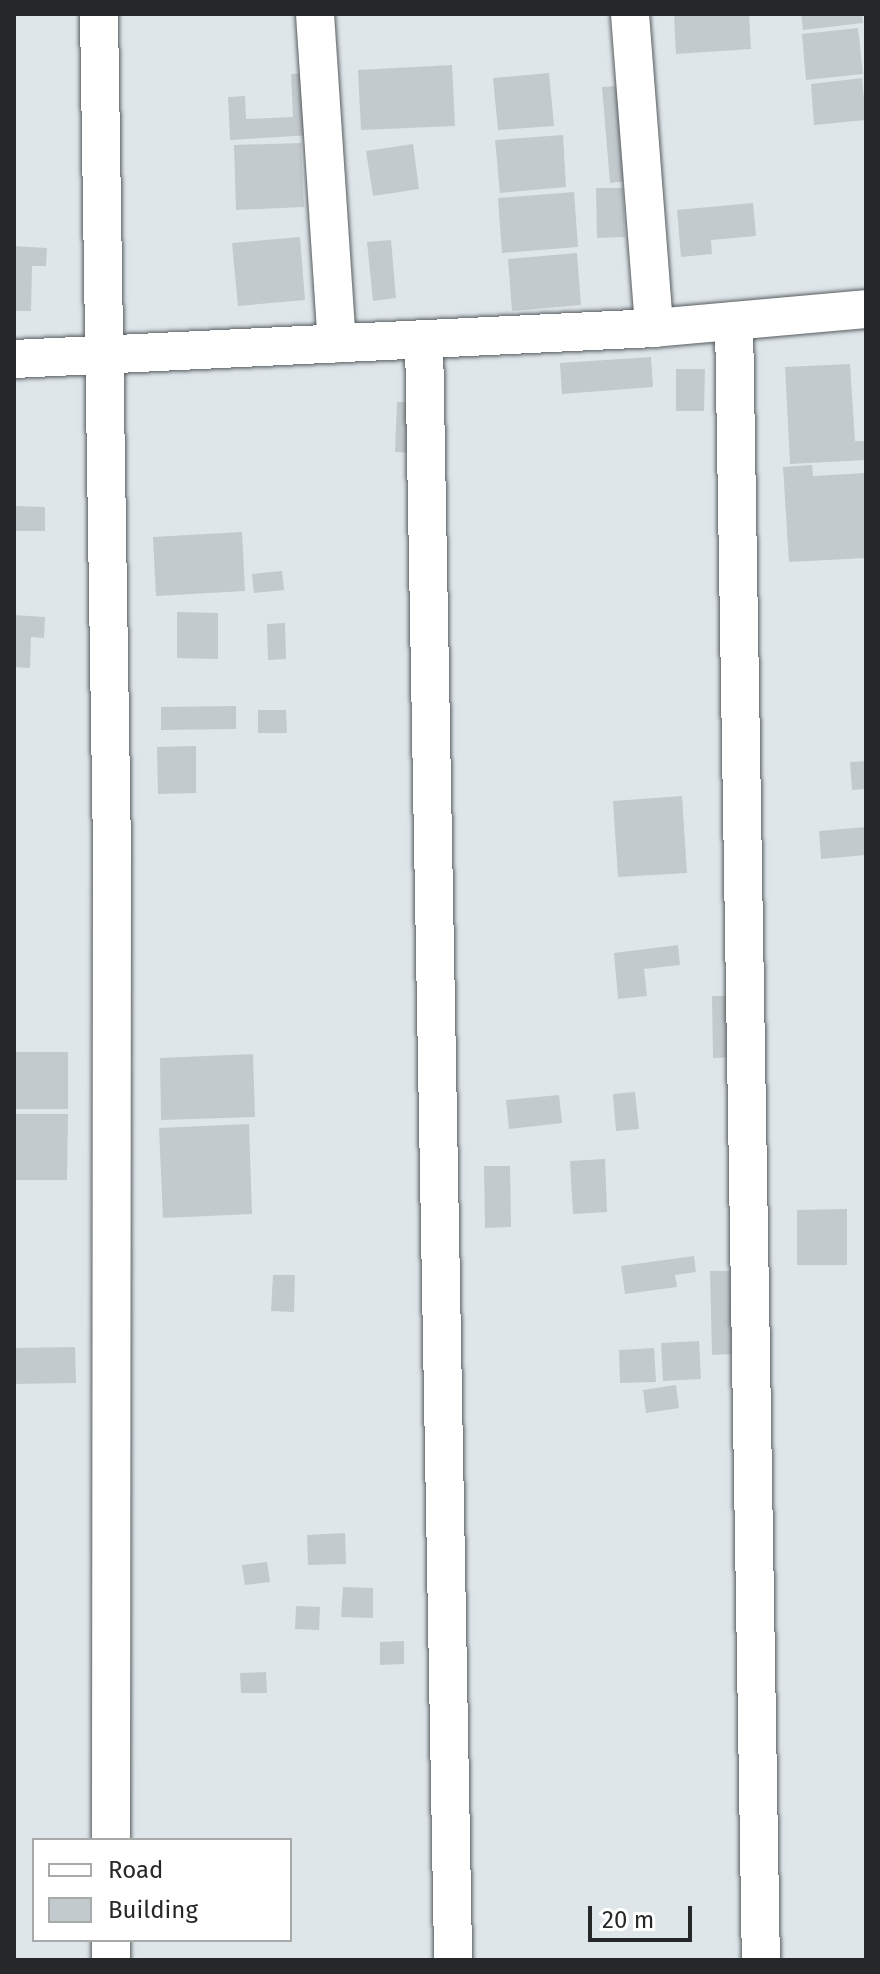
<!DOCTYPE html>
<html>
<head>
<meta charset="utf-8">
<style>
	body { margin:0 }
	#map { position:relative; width:880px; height:1974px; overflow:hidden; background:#dfe6ea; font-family:"Fira Sans",sans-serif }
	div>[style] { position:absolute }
	.building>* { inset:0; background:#c3cace }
	.roads { filter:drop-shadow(0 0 2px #575d60) drop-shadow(0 0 2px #575d60) }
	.minor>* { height:38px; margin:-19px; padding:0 19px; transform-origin:19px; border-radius:19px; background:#fff }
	span { translate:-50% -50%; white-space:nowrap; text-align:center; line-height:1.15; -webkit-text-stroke:6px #fff; paint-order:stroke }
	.frame { position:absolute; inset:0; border:16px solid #252729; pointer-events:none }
	.legend { position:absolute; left:32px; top:1838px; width:260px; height:104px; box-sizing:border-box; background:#fff; border:2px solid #a8a9a9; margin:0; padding:10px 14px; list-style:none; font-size:24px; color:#252729 }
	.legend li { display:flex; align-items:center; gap:16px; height:40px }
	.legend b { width:40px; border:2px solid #a8a9a9 }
	.scale { position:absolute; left:588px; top:1906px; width:104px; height:36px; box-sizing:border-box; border:4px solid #252729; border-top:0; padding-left:10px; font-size:24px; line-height:28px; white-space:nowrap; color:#252729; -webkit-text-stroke:6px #fff; paint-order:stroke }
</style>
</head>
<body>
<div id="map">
	<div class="building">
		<div style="clip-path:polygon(674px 14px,749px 14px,751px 49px,676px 54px)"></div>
		<div style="clip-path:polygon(801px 14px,862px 14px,863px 23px,803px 30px)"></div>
		<div style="clip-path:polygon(858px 28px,863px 74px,806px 80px,802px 34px)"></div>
		<div style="clip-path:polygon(452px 65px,455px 126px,361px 130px,358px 70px)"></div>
		<div style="clip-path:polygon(309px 73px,312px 135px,230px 140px,228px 97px,245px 96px,246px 119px,293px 117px,291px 74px)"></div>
		<div style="clip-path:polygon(549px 73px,554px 126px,498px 130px,493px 78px)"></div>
		<div style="clip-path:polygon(862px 78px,866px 120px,814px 125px,811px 84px)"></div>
		<div style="clip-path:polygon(620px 86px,628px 181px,610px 183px,602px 87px)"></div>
		<div style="clip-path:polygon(563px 135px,566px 187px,500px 193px,495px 140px)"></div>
		<div style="clip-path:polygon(301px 143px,304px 207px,236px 210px,234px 145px)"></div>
		<div style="clip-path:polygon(413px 144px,419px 189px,373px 196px,366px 151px)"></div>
		<div style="clip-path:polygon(596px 188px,623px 188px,625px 237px,597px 238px)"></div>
		<div style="clip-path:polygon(574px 192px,578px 247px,502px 253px,498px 198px)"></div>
		<div style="clip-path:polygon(753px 203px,756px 236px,711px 240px,712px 254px,681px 257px,677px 210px)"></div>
		<div style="clip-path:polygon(300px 237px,305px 300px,238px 306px,232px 243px)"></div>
		<div style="clip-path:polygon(391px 240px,396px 298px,373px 301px,367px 242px)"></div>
		<div style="clip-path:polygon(14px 246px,47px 248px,46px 266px,32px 266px,31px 311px,14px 311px)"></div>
		<div style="clip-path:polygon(577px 253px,581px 305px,512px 311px,508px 259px)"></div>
		<div style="clip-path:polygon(651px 357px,653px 387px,562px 394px,560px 363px)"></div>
		<div style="clip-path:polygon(850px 364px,855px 441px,866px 441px,866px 460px,790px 464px,785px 367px)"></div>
		<div style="clip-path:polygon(676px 369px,705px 369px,704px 411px,676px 411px)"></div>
		<div style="clip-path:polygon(397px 402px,416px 402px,416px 453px,395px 452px)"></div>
		<div style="clip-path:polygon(812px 465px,813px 476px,866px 473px,866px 558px,789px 562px,783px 467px)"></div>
		<div style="clip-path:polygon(14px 506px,45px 507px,45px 531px,14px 531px)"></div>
		<div style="clip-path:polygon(242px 532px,245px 591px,156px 596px,153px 537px)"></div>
		<div style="clip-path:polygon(282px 571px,284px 590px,254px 593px,252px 574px)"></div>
		<div style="clip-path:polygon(177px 612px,218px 613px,218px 659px,177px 658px)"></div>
		<div style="clip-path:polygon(14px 615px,45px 617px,44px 638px,31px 637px,30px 668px,14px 667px)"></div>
		<div style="clip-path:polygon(285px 623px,286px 659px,268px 660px,267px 624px)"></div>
		<div style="clip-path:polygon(236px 706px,236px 729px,161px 730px,161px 707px)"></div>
		<div style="clip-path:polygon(258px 710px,286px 710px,287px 733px,258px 733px)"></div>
		<div style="clip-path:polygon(196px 746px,196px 793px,158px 794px,157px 747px)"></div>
		<div style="clip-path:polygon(866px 761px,866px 789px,852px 790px,850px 762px)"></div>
		<div style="clip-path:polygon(682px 796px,687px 873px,618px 877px,613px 801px)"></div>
		<div style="clip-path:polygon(866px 827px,866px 855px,821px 859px,819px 831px)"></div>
		<div style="clip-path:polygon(678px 945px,680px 965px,644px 969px,647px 996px,618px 999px,614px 953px)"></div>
		<div style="clip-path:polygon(712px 996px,738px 996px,739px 1057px,713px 1058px)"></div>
		<div style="clip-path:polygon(14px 1052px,68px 1052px,68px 1109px,14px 1109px)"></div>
		<div style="clip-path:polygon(253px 1054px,255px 1117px,161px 1120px,160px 1058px)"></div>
		<div style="clip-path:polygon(635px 1092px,639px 1129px,616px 1131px,613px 1094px)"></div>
		<div style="clip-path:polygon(559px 1095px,562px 1123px,509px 1129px,506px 1100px)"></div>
		<div style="clip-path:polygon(14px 1114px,68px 1114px,67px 1180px,14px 1180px)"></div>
		<div style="clip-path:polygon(249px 1124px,252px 1214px,163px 1218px,159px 1128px)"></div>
		<div style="clip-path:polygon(605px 1159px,607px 1212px,573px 1214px,570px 1161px)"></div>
		<div style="clip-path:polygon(484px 1166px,510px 1166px,511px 1227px,485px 1228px)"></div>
		<div style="clip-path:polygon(847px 1209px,847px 1265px,797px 1265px,797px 1210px)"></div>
		<div style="clip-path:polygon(694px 1256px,696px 1272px,675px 1275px,677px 1287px,625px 1294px,621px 1266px)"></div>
		<div style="clip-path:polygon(710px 1271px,730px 1271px,732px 1354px,712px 1355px)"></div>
		<div style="clip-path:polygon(273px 1275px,295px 1275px,294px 1312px,271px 1311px)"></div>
		<div style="clip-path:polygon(699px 1341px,701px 1379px,663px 1381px,661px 1343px)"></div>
		<div style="clip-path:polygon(75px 1347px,76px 1383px,14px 1384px,14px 1348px)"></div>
		<div style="clip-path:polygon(654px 1348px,656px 1382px,620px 1383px,619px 1350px)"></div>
		<div style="clip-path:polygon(676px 1385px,679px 1408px,646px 1413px,643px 1390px)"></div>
		<div style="clip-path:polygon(345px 1533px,346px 1564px,308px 1565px,307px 1535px)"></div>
		<div style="clip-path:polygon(267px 1562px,270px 1582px,245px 1585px,242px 1565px)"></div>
		<div style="clip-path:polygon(343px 1587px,373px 1588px,373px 1618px,341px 1617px)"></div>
		<div style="clip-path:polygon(296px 1606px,320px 1607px,319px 1630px,295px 1629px)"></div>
		<div style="clip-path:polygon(404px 1641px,404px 1664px,380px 1665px,380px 1642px)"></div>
		<div style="clip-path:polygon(266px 1672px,267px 1693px,241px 1693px,240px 1673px)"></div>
	</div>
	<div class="roads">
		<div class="minor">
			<div style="left:99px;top:14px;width:841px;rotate:89.11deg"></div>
			<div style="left:112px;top:855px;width:985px;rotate:90.06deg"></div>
			<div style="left:315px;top:14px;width:330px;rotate:86.2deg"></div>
			<div style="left:630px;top:14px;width:315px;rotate:85.6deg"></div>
			<div style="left:734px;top:321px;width:1639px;rotate:89.06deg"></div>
			<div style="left:424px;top:340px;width:1620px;rotate:88.97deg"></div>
			<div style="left:14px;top:359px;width:641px;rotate:-2.77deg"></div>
			<div style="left:654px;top:328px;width:213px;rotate:-5.1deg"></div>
			<div style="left:111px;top:1960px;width:20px;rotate:-90deg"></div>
		</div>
	</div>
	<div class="frame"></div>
	<ul class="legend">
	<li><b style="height:10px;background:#fff"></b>Road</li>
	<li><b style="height:22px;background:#c3cace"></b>Building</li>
	</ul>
	<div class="scale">20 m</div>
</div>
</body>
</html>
